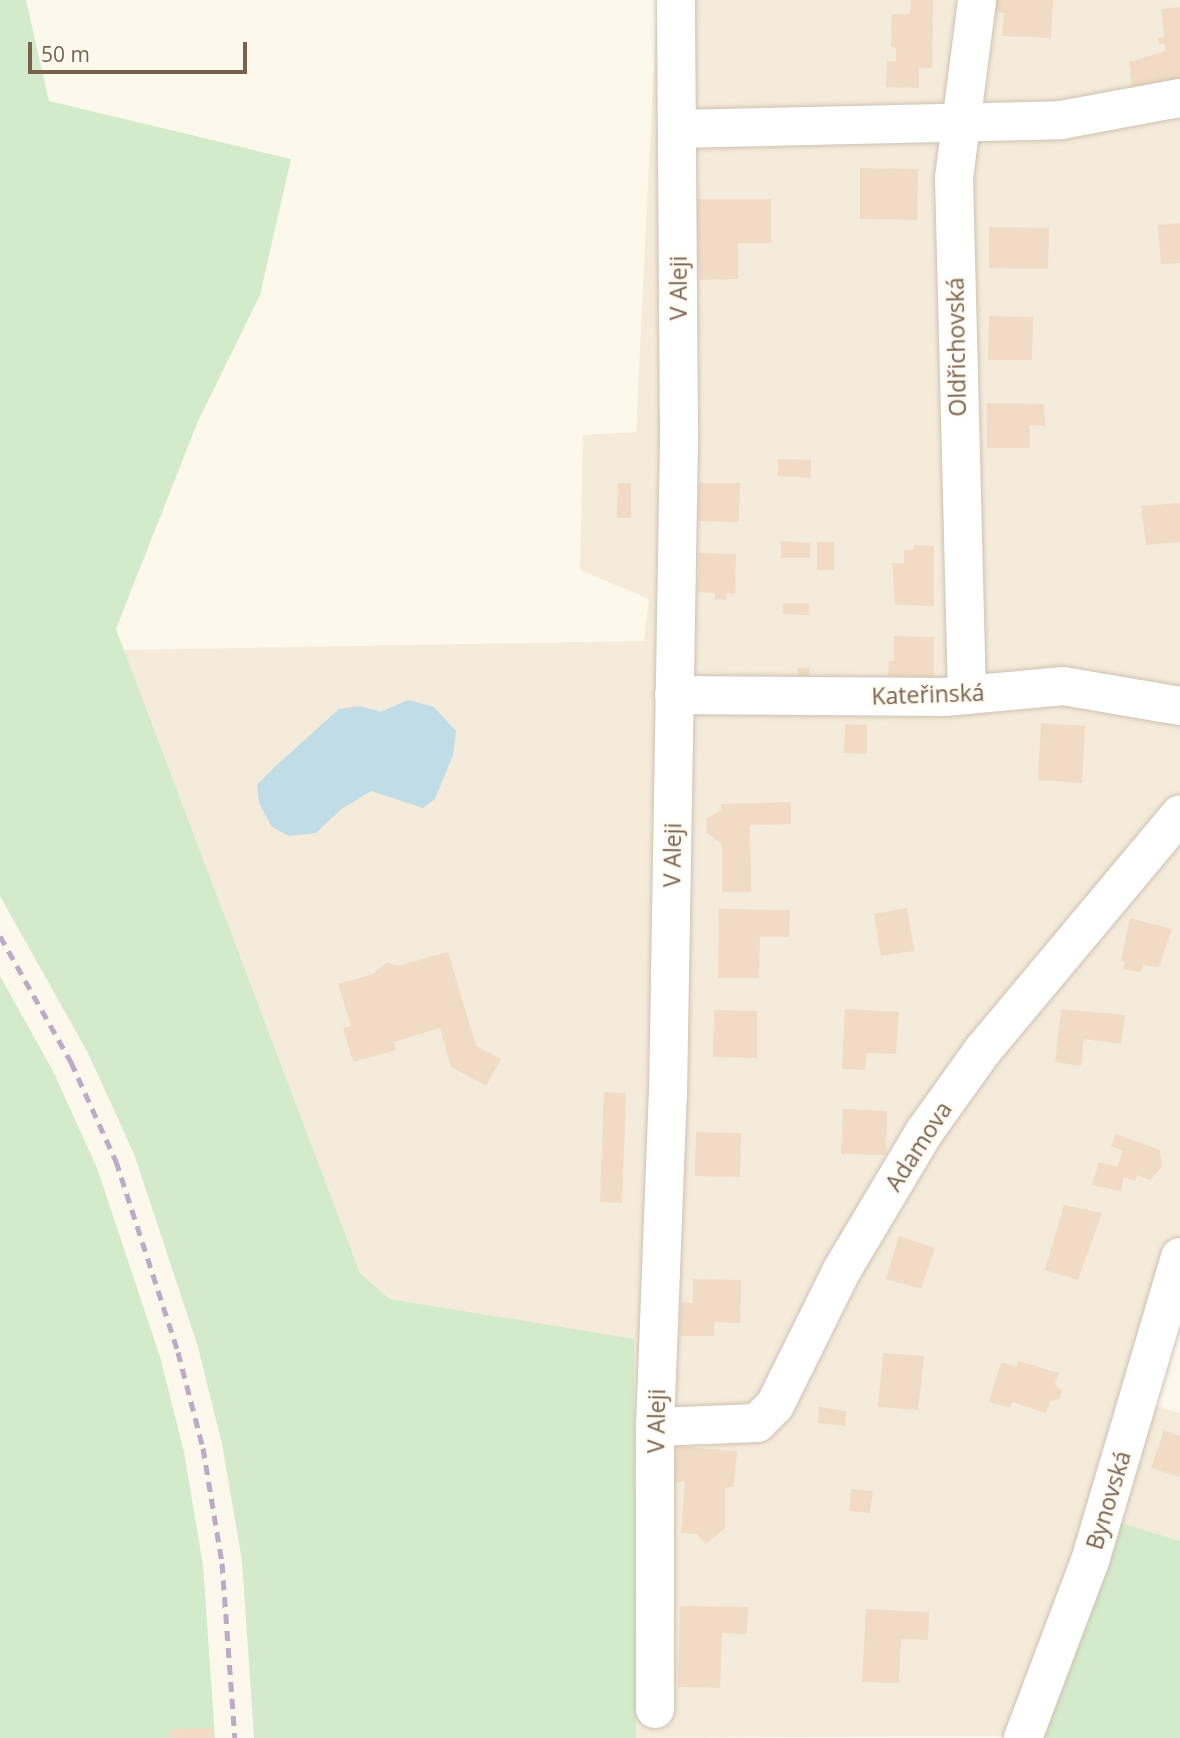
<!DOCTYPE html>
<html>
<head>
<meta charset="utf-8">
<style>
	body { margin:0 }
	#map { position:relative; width:1180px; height:1738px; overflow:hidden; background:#fcf8ec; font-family:"Open Sans",sans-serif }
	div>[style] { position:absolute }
	.residential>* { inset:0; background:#f4ebda }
	.green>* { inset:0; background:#d3ebca }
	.water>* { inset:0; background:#c0dce6 }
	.building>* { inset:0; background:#f1dbc4 }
	.roads { filter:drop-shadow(0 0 2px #cfc1b1) drop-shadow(0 0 2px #cfc1b1) }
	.minor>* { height:38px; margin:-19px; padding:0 19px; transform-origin:19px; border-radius:19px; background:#fff }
	.rail>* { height:5px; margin-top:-2.5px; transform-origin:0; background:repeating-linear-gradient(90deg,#bda9c8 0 10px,transparent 0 17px) }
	span { translate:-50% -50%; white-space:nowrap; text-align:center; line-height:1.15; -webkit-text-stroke:5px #fffbf3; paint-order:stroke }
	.street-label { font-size:23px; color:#78624e }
	.scale { position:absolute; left:28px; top:42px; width:219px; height:32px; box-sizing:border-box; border:4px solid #78624e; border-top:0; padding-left:9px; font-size:21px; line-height:24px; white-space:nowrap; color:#78624e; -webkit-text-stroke:5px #fffbf3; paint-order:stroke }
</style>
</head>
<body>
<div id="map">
	<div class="residential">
		<div style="clip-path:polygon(657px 0,1180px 0,1180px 1322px,1154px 1405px,1180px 1413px,1180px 1541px,1115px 1521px,1037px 1736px,636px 1738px,634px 1340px,390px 1299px,360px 1273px,124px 650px,644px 641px,649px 599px,580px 570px,583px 435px,636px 432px)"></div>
	</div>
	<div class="green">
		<div style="clip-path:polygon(0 0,26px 0,49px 101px,291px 159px,260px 295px,198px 421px,116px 629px,360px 1273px,390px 1299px,634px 1339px,636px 1738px,254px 1738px,242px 1561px,222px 1444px,198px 1347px,134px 1154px,88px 1053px,0 896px)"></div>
		<div style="clip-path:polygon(0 976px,53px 1071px,97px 1168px,160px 1357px,184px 1452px,203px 1565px,215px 1738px,0 1738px)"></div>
		<div style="clip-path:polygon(1115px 1521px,1180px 1541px,1180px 1738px,1037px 1738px)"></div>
	</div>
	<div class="water">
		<div style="clip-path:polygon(408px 700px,434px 707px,456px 731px,453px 755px,435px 799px,423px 808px,371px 791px,340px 810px,316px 833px,289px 836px,272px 827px,259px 803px,257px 785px,278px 764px,339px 709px,360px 706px,381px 712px)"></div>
	</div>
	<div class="building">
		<div style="clip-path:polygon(911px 0,933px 0,932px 68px,919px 68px,919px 88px,886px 87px,887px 61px,896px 62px,896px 48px,891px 47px,892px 14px,910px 14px)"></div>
		<div style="clip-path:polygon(996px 0,1053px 0,1051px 38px,1002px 36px,1004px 13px,995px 12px)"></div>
		<div style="clip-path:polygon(1180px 7px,1180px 85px,1132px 91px,1129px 62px,1166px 51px,1164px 43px,1159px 44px,1158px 38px,1164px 37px,1161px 9px)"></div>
		<div style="clip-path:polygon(860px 168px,918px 169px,917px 220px,860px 219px)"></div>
		<div style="clip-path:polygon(694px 199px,771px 199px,771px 243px,738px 243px,738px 279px,700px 280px)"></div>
		<div style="clip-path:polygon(1180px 223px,1180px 263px,1161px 264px,1158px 225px)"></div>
		<div style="clip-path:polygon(989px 227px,1049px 228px,1048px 269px,989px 268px)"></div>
		<div style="clip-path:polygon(989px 316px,1033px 317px,1032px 360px,988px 360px)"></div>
		<div style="clip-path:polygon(987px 403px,1044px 404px,1045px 426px,1030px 425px,1030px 448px,987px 448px)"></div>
		<div style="clip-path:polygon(778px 459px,811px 460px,811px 478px,778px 476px)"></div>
		<div style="clip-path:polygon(618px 483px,631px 483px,631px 518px,617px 518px)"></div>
		<div style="clip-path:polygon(699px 483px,740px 483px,739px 522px,698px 521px)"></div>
		<div style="clip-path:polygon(1180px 503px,1180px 542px,1146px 545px,1141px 506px)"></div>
		<div style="clip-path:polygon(781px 541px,810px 543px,810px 558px,781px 558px)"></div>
		<div style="clip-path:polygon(817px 542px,834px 542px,834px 570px,817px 570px)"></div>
		<div style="clip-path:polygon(914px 545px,934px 546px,934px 606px,895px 605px,892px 563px,904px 563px,904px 550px,914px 550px)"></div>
		<div style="clip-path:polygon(699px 553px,736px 554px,735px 594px,727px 593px,726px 600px,715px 599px,715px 593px,698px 592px)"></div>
		<div style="clip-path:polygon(783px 603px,809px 603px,809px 615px,783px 614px)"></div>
		<div style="clip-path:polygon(894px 636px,934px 637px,934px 678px,888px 676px,889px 661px,894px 661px)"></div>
		<div style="clip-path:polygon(798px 668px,810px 668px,810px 687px,796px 686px)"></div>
		<div style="clip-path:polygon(1041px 723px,1085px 726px,1082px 783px,1038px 780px)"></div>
		<div style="clip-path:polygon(845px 724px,867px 725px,867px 754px,844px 753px)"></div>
		<div style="clip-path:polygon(791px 802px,791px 824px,750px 825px,751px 892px,722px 892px,722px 844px,707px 833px,706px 819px,721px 810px,721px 804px)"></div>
		<div style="clip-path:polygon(907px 908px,914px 951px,881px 956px,874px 914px)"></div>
		<div style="clip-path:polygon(719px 909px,790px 910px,789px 937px,760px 937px,759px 978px,718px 978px)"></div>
		<div style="clip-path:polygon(1130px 918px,1172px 929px,1159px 967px,1143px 965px,1141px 972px,1123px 969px,1125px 962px,1121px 961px)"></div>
		<div style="clip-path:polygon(448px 952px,476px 1046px,501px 1059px,486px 1086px,451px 1067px,440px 1028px,394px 1042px,396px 1050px,353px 1062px,343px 1028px,351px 1026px,338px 984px,373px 974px,387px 962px,398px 966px)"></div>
		<div style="clip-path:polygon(845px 1009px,899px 1012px,896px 1054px,867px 1053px,865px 1070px,842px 1069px)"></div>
		<div style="clip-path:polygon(1061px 1009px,1125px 1015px,1121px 1044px,1084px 1039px,1081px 1066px,1055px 1062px)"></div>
		<div style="clip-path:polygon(714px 1010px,757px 1011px,757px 1058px,713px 1057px)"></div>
		<div style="clip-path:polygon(604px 1092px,626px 1093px,622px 1203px,600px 1202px)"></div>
		<div style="clip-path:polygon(843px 1109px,887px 1111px,886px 1155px,841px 1154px)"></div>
		<div style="clip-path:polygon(696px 1132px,741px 1133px,740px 1177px,695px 1176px)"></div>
		<div style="clip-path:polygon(1116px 1134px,1160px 1150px,1162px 1167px,1150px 1180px,1137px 1175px,1135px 1181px,1124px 1177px,1121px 1191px,1092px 1185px,1099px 1162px,1117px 1167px,1123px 1151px,1111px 1146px)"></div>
		<div style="clip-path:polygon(1064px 1205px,1102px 1213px,1078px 1280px,1045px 1270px)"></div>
		<div style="clip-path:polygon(899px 1236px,935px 1248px,921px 1289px,886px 1279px)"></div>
		<div style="clip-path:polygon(693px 1279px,741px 1280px,740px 1323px,714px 1322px,714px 1336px,680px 1336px,681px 1302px,693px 1303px)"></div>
		<div style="clip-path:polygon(883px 1353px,924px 1356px,918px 1410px,878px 1407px)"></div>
		<div style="clip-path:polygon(1018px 1361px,1059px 1373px,1055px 1384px,1062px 1391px,1059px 1399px,1050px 1401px,1046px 1413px,1012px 1402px,1010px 1408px,989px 1402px,1001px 1362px,1017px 1367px)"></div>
		<div style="clip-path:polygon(819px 1407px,846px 1411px,845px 1426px,818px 1423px)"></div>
		<div style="clip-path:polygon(1164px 1430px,1180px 1436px,1180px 1477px,1151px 1468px)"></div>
		<div style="clip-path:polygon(676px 1446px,737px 1451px,734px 1486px,725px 1488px,725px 1528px,706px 1544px,697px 1534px,681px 1533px,685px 1482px,674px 1482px)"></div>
		<div style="clip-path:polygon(851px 1489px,873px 1491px,870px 1513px,849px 1511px)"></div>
		<div style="clip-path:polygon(680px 1606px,748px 1607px,747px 1634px,722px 1633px,720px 1688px,678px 1687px)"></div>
		<div style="clip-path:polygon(866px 1609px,929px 1612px,928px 1640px,901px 1639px,899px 1683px,862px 1682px)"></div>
		<div style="clip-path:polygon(212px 1728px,213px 1738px,170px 1738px,170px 1729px)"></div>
	</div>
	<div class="roads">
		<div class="minor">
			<div style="left:678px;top:129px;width:383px;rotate:-1.3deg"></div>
			<div style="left:1061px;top:120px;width:121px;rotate:-10.5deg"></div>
			<div style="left:674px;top:695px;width:271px;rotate:0.4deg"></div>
			<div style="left:945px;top:697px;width:119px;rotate:-5.3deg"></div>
			<div style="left:1063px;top:686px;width:119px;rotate:9.7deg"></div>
			<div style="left:967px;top:695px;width:517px;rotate:-91.44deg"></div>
			<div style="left:954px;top:178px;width:179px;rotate:-82.6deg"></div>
			<div style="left:655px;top:1427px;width:102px;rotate:-2.2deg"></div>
			<div style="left:757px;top:1423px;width:25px;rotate:-45deg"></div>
			<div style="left:775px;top:1405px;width:151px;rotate:-63.6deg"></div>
			<div style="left:842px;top:1270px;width:162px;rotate:-59.2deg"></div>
			<div style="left:925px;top:1131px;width:100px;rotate:-54.4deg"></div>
			<div style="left:983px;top:1050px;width:307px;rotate:-50.1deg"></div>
			<div style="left:655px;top:1709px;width:282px;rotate:-90deg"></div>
			<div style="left:655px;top:1427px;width:331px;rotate:-87.8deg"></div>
			<div style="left:668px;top:1096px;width:657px;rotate:-89.04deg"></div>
			<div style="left:679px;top:439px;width:439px;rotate:-90.4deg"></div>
			<div style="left:1023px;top:1738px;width:189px;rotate:-69.3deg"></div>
			<div style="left:1090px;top:1561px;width:317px;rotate:-73.5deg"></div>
		</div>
	</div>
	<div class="rail">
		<div style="left:0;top:936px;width:145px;rotate:60.6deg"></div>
		<div style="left:71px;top:1062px;width:109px;rotate:65.6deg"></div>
		<div style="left:116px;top:1161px;width:201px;rotate:72deg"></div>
		<div style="left:178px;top:1352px;width:99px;rotate:75.4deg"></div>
		<div style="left:203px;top:1448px;width:117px;rotate:80.6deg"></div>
		<div style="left:222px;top:1563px;width:175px;rotate:85.8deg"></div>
	</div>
	<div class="street-label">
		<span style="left:678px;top:288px;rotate:-90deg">V Aleji</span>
		<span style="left:956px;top:347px;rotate:-91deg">Oldřichovská</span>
		<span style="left:928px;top:694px;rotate:-2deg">Kateřinská</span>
		<span style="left:672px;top:855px;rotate:-89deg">V Aleji</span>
		<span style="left:918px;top:1146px;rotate:-57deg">Adamova</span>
		<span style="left:656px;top:1421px;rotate:-89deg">V Aleji</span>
		<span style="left:1108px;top:1500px;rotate:-73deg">Bynovská</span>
	</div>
	<div class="scale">50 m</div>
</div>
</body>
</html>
